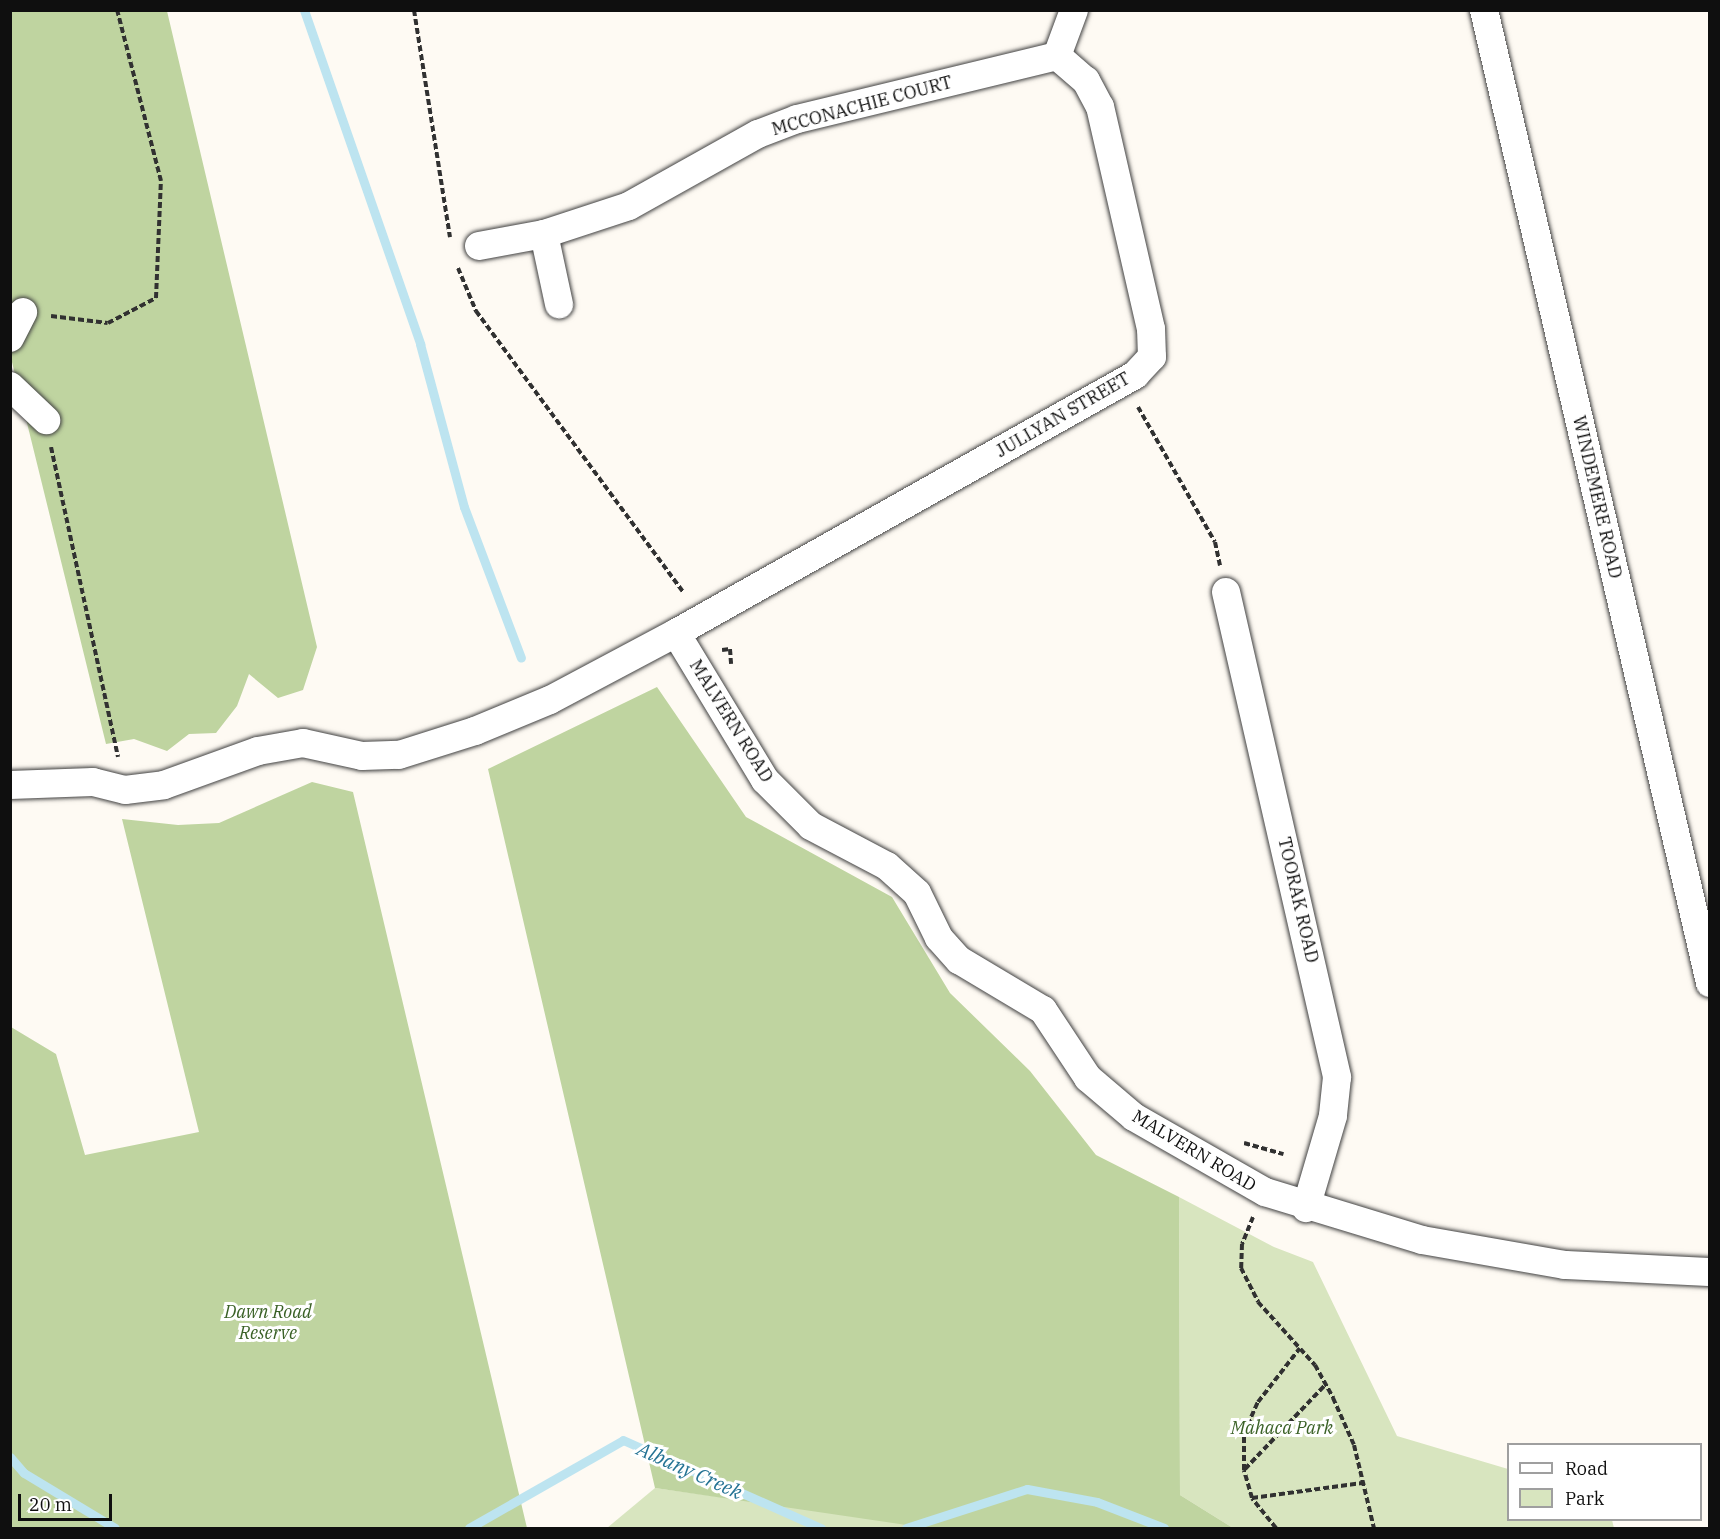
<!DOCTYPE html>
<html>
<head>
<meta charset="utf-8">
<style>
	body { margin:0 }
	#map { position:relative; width:1720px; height:1539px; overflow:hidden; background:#fefaf3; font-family:"IBM Plex Serif",serif }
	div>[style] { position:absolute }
	.green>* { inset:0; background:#d8e5bf }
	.forest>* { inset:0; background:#bfd4a0 }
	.stream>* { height:9px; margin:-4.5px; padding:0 4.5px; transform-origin:4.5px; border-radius:4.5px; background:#bde4f0 }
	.path>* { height:4px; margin-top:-2px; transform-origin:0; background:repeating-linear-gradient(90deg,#313131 0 6px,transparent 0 9px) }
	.roads { filter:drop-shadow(0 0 2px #424242) drop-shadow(0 0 2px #424242) }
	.street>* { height:28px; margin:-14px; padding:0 14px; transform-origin:14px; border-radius:14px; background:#fff }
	span { translate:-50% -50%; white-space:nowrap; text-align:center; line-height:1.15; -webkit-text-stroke:6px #fff; paint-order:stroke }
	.street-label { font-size:18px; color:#0f0f0f }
	.park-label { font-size:18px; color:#3a6126; font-style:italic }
	.water-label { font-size:20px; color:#257394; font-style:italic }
	.frame { position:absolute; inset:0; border:12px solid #0f0f0f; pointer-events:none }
	.legend { position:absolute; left:1507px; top:1443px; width:195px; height:78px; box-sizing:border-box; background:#fff; border:2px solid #9f9f9f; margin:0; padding:8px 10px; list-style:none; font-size:18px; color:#0f0f0f }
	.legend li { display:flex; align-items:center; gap:12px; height:30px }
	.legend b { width:30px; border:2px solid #9f9f9f }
	.scale { position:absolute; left:18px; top:1494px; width:94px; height:27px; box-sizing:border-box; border:3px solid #0f0f0f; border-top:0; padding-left:8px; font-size:18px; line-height:21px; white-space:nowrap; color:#0f0f0f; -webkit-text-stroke:4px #fff; paint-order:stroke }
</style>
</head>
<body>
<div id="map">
	<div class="green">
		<div style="clip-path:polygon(1179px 1197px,1274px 1247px,1313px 1262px,1397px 1436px,1508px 1469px,1508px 1520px,1612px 1520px,1614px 1528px,1233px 1528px,1180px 1495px)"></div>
		<div style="clip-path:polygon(655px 1488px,880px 1519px,927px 1528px,607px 1528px)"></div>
	</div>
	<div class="forest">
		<div style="clip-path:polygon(10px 11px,167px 11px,317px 647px,303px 690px,278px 698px,249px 674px,237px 706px,216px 733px,189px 734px,167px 751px,134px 739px,106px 744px,11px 358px)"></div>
		<div style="clip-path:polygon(657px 687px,746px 817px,892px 897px,950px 993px,1030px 1071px,1096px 1155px,1179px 1197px,1180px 1495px,1233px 1528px,927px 1528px,655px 1488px,488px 769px)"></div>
		<div style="clip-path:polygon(312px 782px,353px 792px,527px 1528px,11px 1528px,11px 1027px,56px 1054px,85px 1155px,199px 1132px,122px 819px,178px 825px,219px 823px)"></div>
	</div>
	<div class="stream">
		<div style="left:304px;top:10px;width:354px;rotate:70.8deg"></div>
		<div style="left:420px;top:344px;width:169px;rotate:74.9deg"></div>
		<div style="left:464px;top:507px;width:161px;rotate:69.3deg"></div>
		<div style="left:10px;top:1457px;width:21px;rotate:49deg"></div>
		<div style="left:24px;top:1473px;width:106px;rotate:31.1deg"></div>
		<div style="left:469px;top:1528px;width:177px;rotate:-29.7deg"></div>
		<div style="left:623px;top:1440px;width:217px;rotate:24deg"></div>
		<div style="left:906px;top:1528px;width:127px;rotate:-17.9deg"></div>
		<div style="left:1027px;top:1489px;width:71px;rotate:10.5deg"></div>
		<div style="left:1097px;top:1502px;width:72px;rotate:21.2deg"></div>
	</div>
	<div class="path">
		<div style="left:414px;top:10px;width:230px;rotate:81deg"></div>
		<div style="left:458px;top:268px;width:47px;rotate:67.3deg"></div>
		<div style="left:476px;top:311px;width:350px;rotate:53.6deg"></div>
		<div style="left:51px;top:316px;width:57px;rotate:7deg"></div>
		<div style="left:108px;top:323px;width:54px;rotate:-27.5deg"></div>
		<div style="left:156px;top:298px;width:117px;rotate:-87.6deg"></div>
		<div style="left:161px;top:181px;width:177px;rotate:-104.4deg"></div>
		<div style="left:1138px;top:407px;width:155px;rotate:60.3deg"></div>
		<div style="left:1215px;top:542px;width:24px;rotate:78deg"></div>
		<div style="left:51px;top:447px;width:317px;rotate:77.8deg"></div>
		<div style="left:722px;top:650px;width:8px;rotate:-7deg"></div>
		<div style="left:730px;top:649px;width:15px;rotate:86deg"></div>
		<div style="left:1244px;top:1143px;width:41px;rotate:15.8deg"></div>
		<div style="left:1253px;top:1217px;width:29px;rotate:112deg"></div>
		<div style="left:1242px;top:1244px;width:24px;rotate:92deg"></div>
		<div style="left:1241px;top:1268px;width:38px;rotate:63deg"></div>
		<div style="left:1258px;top:1302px;width:85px;rotate:47.9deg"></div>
		<div style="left:1315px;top:1365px;width:38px;rotate:61deg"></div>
		<div style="left:1333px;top:1398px;width:51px;rotate:65.9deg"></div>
		<div style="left:1354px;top:1445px;width:85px;rotate:76.5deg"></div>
		<div style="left:1245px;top:1469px;width:117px;rotate:-46.4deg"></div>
		<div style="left:1252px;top:1498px;width:111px;rotate:-7.8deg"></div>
		<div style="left:1276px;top:1528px;width:38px;rotate:-129deg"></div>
		<div style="left:1252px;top:1498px;width:29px;rotate:-106deg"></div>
		<div style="left:1244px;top:1470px;width:37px;rotate:-90deg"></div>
		<div style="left:1244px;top:1433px;width:34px;rotate:-66deg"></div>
		<div style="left:1258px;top:1402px;width:68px;rotate:-52.1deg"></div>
	</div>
	<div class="roads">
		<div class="street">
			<div style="left:1484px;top:10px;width:999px;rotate:76.92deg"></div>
			<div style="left:544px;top:234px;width:89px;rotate:-18.2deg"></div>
			<div style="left:629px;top:206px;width:148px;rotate:-29.2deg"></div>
			<div style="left:758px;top:134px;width:42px;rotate:-21deg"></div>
			<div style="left:797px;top:119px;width:268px;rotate:-13.6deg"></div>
			<div style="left:479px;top:246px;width:66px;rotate:-10.5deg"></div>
			<div style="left:544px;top:234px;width:72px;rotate:77.9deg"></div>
			<div style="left:10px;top:338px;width:29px;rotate:-63deg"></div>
			<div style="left:10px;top:386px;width:50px;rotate:43.4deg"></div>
			<div style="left:1226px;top:592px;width:498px;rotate:77.1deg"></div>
			<div style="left:1337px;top:1077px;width:39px;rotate:96deg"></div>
			<div style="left:1333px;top:1116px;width:96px;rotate:106.4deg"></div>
			<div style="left:676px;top:633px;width:172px;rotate:58.8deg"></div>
			<div style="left:765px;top:780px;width:65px;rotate:45deg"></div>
			<div style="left:811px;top:826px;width:86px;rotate:27.8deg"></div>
			<div style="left:887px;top:866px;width:40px;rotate:42deg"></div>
			<div style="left:917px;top:893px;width:50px;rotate:63.9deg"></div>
			<div style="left:939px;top:938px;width:30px;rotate:48deg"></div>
			<div style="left:959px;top:960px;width:98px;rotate:30.8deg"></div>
			<div style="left:1043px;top:1010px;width:82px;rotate:56.5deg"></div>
			<div style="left:1088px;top:1078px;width:60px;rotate:40.3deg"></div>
			<div style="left:1134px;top:1117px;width:151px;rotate:29.8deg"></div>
			<div style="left:1265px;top:1192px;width:164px;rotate:17deg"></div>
			<div style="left:1422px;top:1240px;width:145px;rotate:9.9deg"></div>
			<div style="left:1565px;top:1265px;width:145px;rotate:2.8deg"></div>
			<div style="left:10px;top:785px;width:83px;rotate:-2.1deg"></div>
			<div style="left:93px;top:782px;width:33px;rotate:14deg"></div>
			<div style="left:125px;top:790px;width:39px;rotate:-7deg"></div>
			<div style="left:164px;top:785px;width:100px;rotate:-19.9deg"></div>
			<div style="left:258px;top:751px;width:46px;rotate:-10.1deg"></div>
			<div style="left:303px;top:743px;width:60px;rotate:12.4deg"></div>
			<div style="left:362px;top:756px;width:37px;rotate:-2deg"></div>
			<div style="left:399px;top:755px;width:80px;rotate:-17.5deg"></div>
			<div style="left:475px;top:731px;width:81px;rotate:-22.5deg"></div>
			<div style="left:550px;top:700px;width:143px;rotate:-28deg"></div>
			<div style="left:676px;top:633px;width:527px;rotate:-29.34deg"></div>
			<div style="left:1135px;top:375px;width:25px;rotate:-47deg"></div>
			<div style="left:1152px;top:357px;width:28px;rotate:-92deg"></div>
			<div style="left:1151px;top:329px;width:228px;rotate:-102.9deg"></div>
			<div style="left:1100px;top:107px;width:30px;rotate:-118deg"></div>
			<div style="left:1086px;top:81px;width:38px;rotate:-139deg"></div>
			<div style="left:1057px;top:56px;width:49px;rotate:-69.7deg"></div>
		</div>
	</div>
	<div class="street-label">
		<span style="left:862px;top:106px;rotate:-15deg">MCCONACHIE COURT</span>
		<span style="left:1063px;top:415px;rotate:-30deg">JULLYAN STREET</span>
		<span style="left:1597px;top:497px;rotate:77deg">WINDEMERE ROAD</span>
		<span style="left:731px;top:721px;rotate:58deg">MALVERN ROAD</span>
		<span style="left:1298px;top:900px;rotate:77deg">TOORAK ROAD</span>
		<span style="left:1194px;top:1151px;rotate:31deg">MALVERN ROAD</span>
	</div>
	<div class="park-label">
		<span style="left:268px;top:1323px">Dawn Road<br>Reserve</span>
		<span style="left:1282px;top:1428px">Mahaca Park</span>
	</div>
	<div class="water-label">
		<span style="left:690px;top:1470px;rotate:24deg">Albany Creek</span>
	</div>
	<div class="frame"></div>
	<ul class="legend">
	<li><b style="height:8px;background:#fff"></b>Road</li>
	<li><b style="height:16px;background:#d8e5bf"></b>Park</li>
	</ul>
	<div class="scale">20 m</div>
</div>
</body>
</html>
